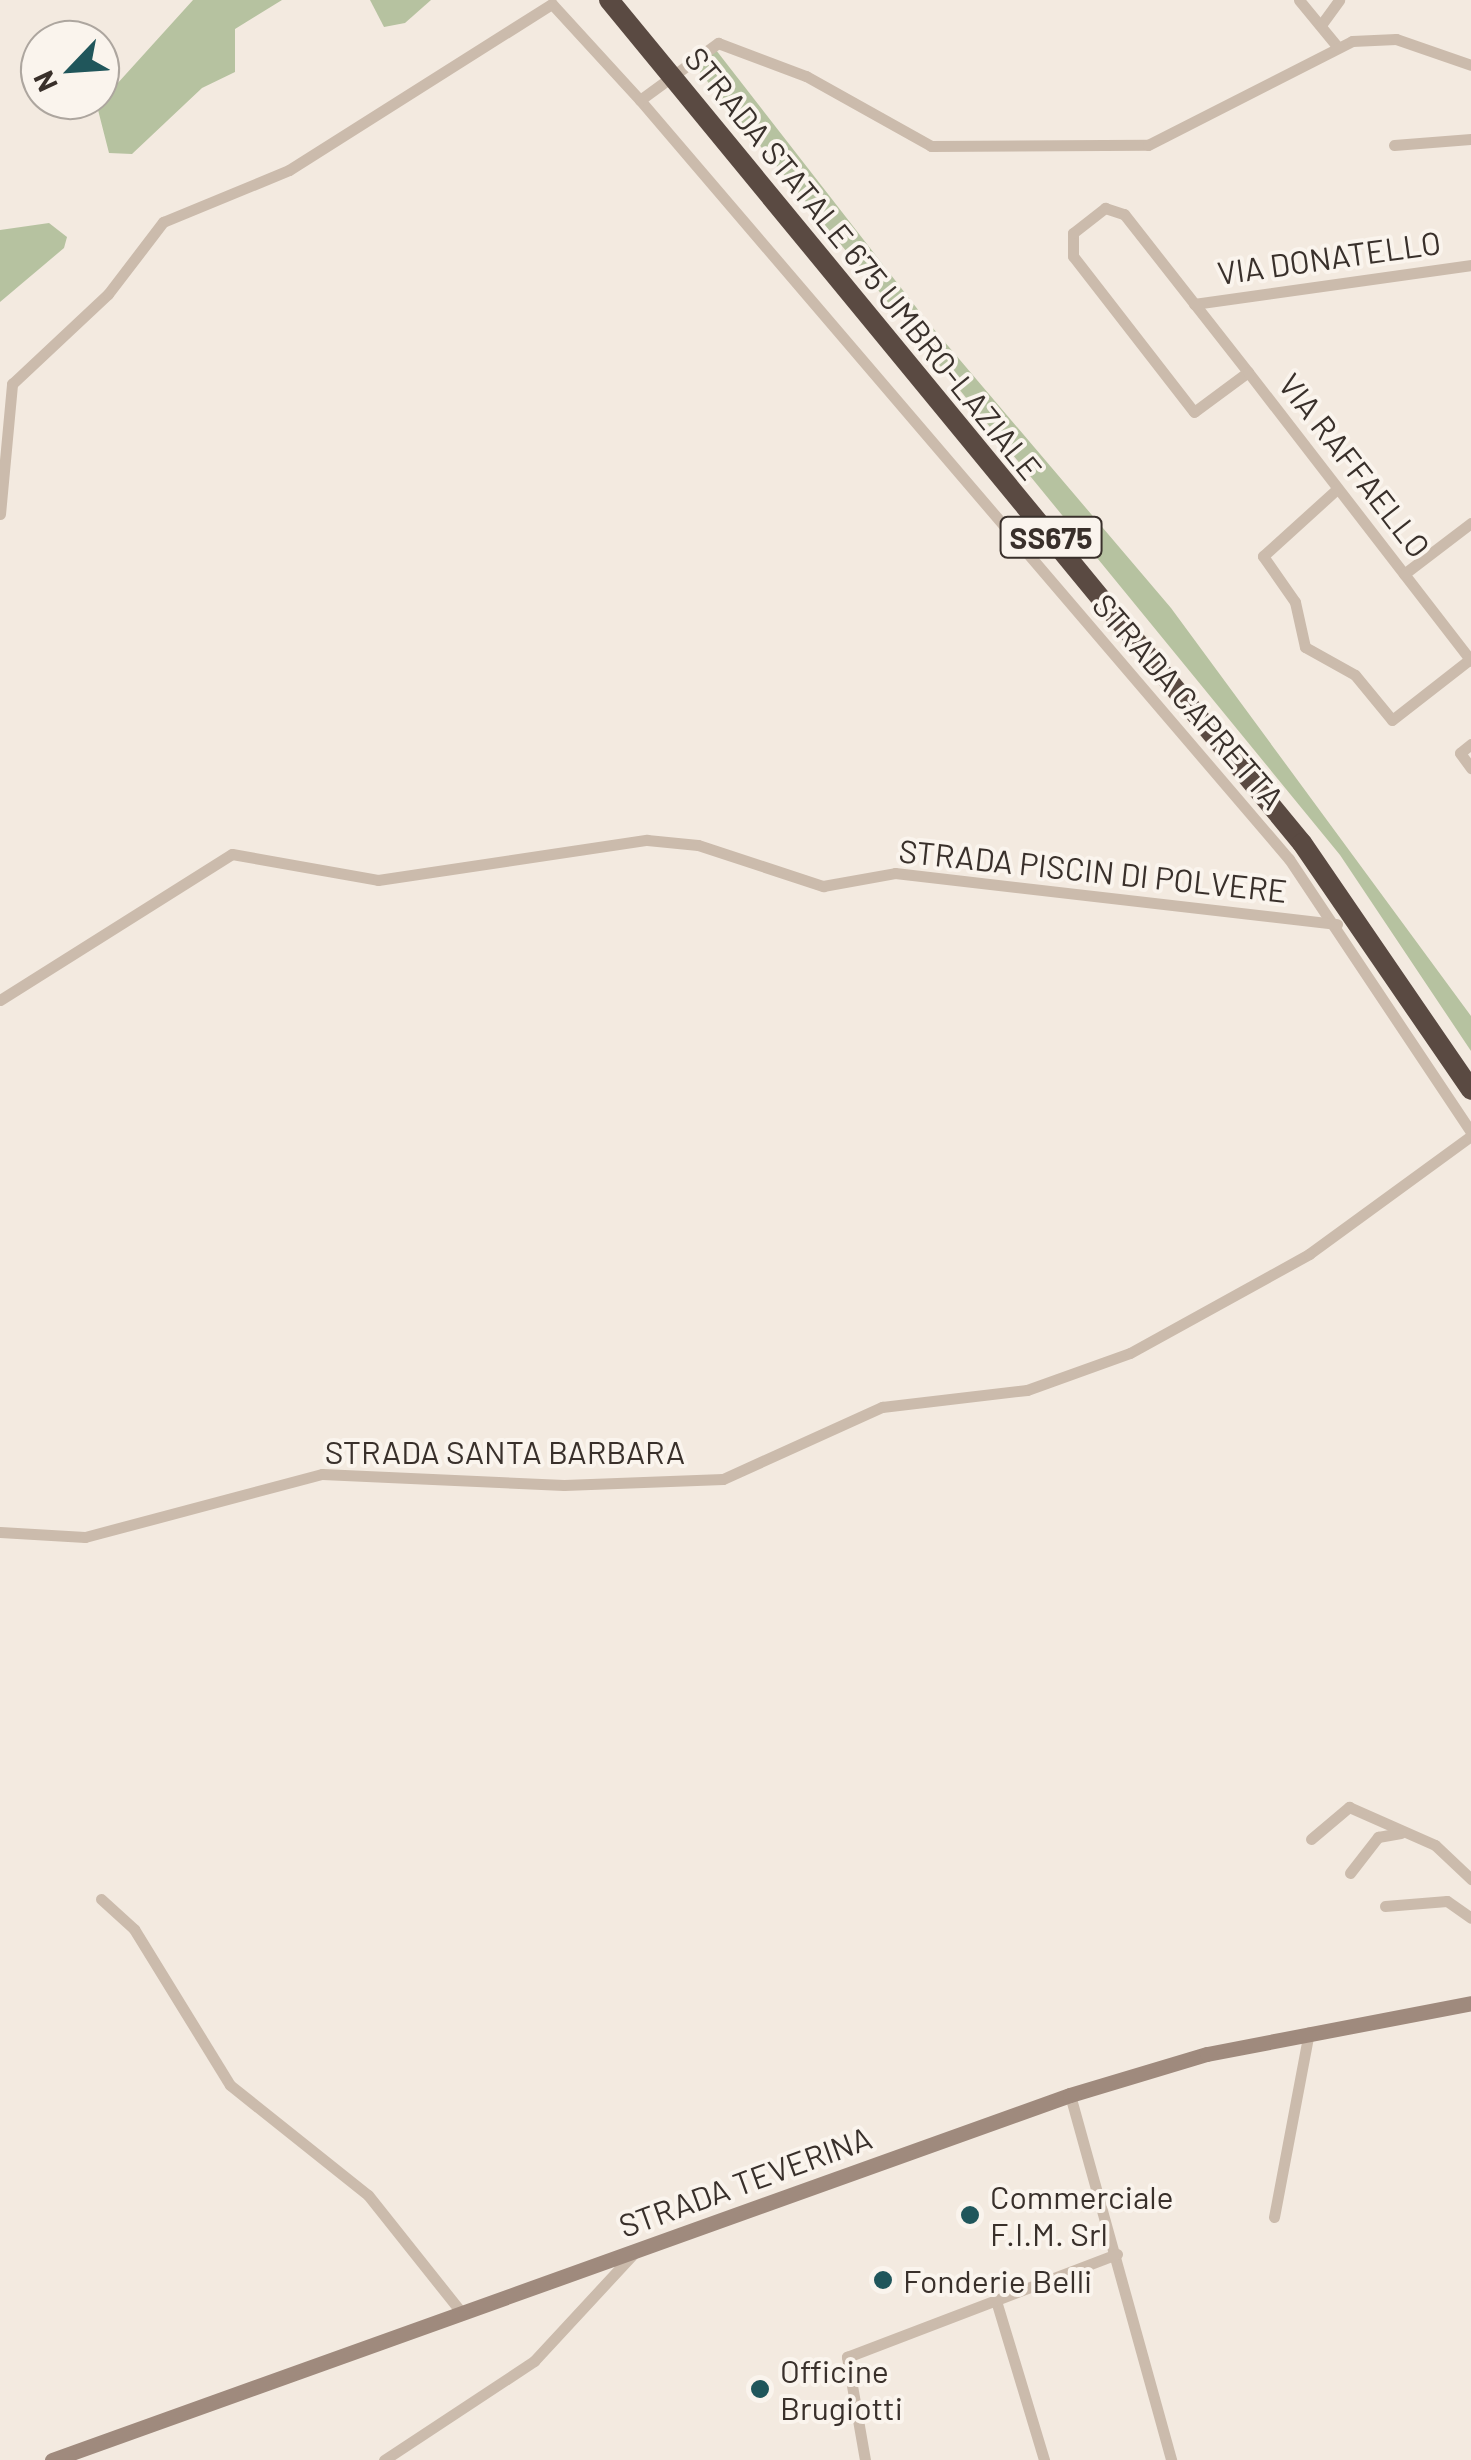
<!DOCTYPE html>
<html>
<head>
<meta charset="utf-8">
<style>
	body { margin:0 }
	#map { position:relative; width:1471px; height:2460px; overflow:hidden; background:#f3eae0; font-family:Barlow,sans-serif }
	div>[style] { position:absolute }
	.green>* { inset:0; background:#b6c2a0 }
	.street>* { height:11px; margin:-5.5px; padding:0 5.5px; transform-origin:5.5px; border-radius:5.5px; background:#cbbbac }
	.secondary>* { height:15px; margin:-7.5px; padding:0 7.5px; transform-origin:7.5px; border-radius:7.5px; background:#9f8a7d }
	.highway>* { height:20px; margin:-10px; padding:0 10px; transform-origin:10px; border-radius:10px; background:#5a4a42 }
	.dots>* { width:28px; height:28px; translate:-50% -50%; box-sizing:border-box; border:5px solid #faf4ed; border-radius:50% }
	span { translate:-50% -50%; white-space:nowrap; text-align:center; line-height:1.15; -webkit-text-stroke:8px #faf4ed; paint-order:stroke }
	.shield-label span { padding:2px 8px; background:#faf4ed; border:2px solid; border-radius:8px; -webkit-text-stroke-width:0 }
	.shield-label { font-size:30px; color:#39302b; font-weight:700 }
	.street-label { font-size:32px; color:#39302b }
	.poi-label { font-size:32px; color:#39302b }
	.left { translate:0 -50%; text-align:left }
	.north { position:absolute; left:20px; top:20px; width:100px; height:100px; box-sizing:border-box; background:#faf4ed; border:2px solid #ada69f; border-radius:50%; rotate:245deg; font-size:28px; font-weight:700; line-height:40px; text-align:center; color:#39302b }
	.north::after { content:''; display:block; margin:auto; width:35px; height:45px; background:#20565b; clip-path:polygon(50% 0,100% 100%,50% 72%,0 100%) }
</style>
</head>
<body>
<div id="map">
	<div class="green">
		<div style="clip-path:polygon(193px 0,282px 0,235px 29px,235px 72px,202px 88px,132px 154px,109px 153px,97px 106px)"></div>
		<div style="clip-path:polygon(370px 0,431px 0,405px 23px,384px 27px)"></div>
		<div style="clip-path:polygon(716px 50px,926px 320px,1171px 608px,1471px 1016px,1471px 1051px,1340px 855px,694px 65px)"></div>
		<div style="clip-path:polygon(49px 223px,67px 237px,64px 248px,0 302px,0 230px)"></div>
	</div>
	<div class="street">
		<div style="left:1299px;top:0;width:58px;rotate:50.6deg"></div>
		<div style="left:1321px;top:25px;width:31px;rotate:-54deg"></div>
		<div style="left:640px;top:100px;width:999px;rotate:49.47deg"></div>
		<div style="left:1289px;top:859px;width:328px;rotate:56.3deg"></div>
		<div style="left:1394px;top:145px;width:77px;rotate:-4.5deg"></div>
		<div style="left:1194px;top:304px;width:280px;rotate:-8deg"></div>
		<div style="left:1248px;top:372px;width:67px;rotate:143.5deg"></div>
		<div style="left:1194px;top:412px;width:197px;rotate:-127.8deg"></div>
		<div style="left:1073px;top:256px;width:23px;rotate:-90deg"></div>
		<div style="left:1073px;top:233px;width:41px;rotate:-38deg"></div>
		<div style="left:1105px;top:208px;width:20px;rotate:18deg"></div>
		<div style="left:1124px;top:214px;width:201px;rotate:51.9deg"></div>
		<div style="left:1248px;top:372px;width:365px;rotate:52.3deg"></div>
		<div style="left:1337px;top:489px;width:100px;rotate:137.8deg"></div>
		<div style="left:1263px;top:556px;width:56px;rotate:55.2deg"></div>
		<div style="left:1295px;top:602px;width:46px;rotate:77.5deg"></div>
		<div style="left:1305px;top:647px;width:57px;rotate:29.2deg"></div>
		<div style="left:1355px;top:675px;width:58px;rotate:50.6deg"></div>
		<div style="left:1392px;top:720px;width:99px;rotate:-38deg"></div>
		<div style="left:0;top:514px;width:131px;rotate:-84.7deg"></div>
		<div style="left:12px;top:384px;width:132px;rotate:-43.2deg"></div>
		<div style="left:108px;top:294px;width:91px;rotate:-52.6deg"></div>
		<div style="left:163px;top:222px;width:136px;rotate:-22.4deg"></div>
		<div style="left:289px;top:170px;width:311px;rotate:-32.3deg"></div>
		<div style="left:552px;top:4px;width:130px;rotate:47.5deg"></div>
		<div style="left:640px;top:100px;width:97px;rotate:-36.2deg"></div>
		<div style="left:718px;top:43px;width:94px;rotate:20.6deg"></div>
		<div style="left:806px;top:76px;width:143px;rotate:29.2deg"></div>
		<div style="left:931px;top:146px;width:217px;rotate:-0.3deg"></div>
		<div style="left:1148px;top:145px;width:229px;rotate:-27deg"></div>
		<div style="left:1352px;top:41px;width:44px;rotate:-2.6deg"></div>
		<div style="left:1396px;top:39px;width:79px;rotate:19.1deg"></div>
		<div style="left:1404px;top:574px;width:84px;rotate:-37.3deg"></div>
		<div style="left:1471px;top:744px;width:14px;rotate:141deg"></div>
		<div style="left:1460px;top:753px;width:19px;rotate:54deg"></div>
		<div style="left:0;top:1000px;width:274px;rotate:-32.2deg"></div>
		<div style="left:232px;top:854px;width:148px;rotate:10.1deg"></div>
		<div style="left:378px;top:880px;width:272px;rotate:-8.5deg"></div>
		<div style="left:647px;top:840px;width:51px;rotate:5.6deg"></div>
		<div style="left:698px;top:845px;width:132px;rotate:18.2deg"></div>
		<div style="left:823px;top:886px;width:73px;rotate:-10.2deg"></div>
		<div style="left:895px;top:873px;width:445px;rotate:6.6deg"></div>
		<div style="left:0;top:1532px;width:85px;rotate:3.4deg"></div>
		<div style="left:85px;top:1537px;width:245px;rotate:-14.9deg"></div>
		<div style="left:322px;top:1474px;width:242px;rotate:2.6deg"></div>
		<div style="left:564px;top:1485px;width:159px;rotate:-2.2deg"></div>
		<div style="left:723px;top:1479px;width:175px;rotate:-24.4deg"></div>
		<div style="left:882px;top:1407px;width:146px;rotate:-6.7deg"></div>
		<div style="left:1027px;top:1390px;width:109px;rotate:-19.8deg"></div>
		<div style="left:1130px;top:1353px;width:205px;rotate:-28.9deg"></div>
		<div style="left:1309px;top:1254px;width:200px;rotate:-36.1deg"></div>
		<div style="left:1311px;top:1839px;width:50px;rotate:-40.1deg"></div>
		<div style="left:1349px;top:1807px;width:94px;rotate:23.8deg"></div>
		<div style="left:1435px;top:1845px;width:50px;rotate:43.4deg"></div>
		<div style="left:1350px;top:1873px;width:46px;rotate:-52.1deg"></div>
		<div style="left:1378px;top:1837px;width:23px;rotate:-10deg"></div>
		<div style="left:101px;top:1899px;width:45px;rotate:42.3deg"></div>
		<div style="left:134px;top:1929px;width:183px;rotate:58.4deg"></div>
		<div style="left:230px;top:2085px;width:176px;rotate:38.6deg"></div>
		<div style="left:368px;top:2195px;width:151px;rotate:51.5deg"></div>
		<div style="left:1385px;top:1906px;width:62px;rotate:-4.6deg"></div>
		<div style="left:1447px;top:1901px;width:29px;rotate:35deg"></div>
		<div style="left:1070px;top:2095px;width:379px;rotate:74.5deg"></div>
		<div style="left:1274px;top:2217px;width:188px;rotate:-79.3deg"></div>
		<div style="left:997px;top:2304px;width:163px;rotate:73.2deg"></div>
		<div style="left:384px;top:2460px;width:180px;rotate:-33.4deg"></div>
		<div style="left:534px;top:2361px;width:150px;rotate:-47.2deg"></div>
		<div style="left:865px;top:2460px;width:105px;rotate:-99.9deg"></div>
		<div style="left:847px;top:2357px;width:289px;rotate:-20.9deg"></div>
	</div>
	<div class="secondary">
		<div style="left:52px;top:2460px;width:1081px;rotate:-19.73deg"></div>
		<div style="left:1070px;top:2095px;width:143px;rotate:-16.7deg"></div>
		<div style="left:1207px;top:2054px;width:269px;rotate:-10.9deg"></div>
	</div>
	<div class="highway">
		<div style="left:609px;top:0;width:1091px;rotate:50.58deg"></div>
		<div style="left:1302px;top:843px;width:299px;rotate:55.6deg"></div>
	</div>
	<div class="dots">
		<div style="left:970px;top:2215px;background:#20565b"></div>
		<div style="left:883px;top:2280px;background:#20565b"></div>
		<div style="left:760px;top:2389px;background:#20565b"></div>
	</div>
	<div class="shield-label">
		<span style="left:1051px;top:537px">SS675</span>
	</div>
	<div class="street-label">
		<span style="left:1329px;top:257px;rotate:-8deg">VIA DONATELLO</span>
		<span style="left:864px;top:263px;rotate:51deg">STRADA STATALE 675 UMBRO-LAZIALE</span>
		<span style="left:1355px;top:465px;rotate:52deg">VIA RAFFAELLO</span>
		<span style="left:1189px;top:701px;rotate:49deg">STRADA CAPRETTA</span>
		<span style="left:1093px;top:870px;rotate:6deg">STRADA PISCIN DI POLVERE</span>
		<span style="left:505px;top:1451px">STRADA SANTA BARBARA</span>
		<span style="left:745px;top:2181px;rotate:-20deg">STRADA TEVERINA</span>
	</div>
	<div class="poi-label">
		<span class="left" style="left:990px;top:2215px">Commerciale<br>F.I.M. Srl</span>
		<span class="left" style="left:903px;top:2280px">Fonderie Belli</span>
		<span class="left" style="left:780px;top:2389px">Officine<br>Brugiotti</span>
	</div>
	<div class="north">N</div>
</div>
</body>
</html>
